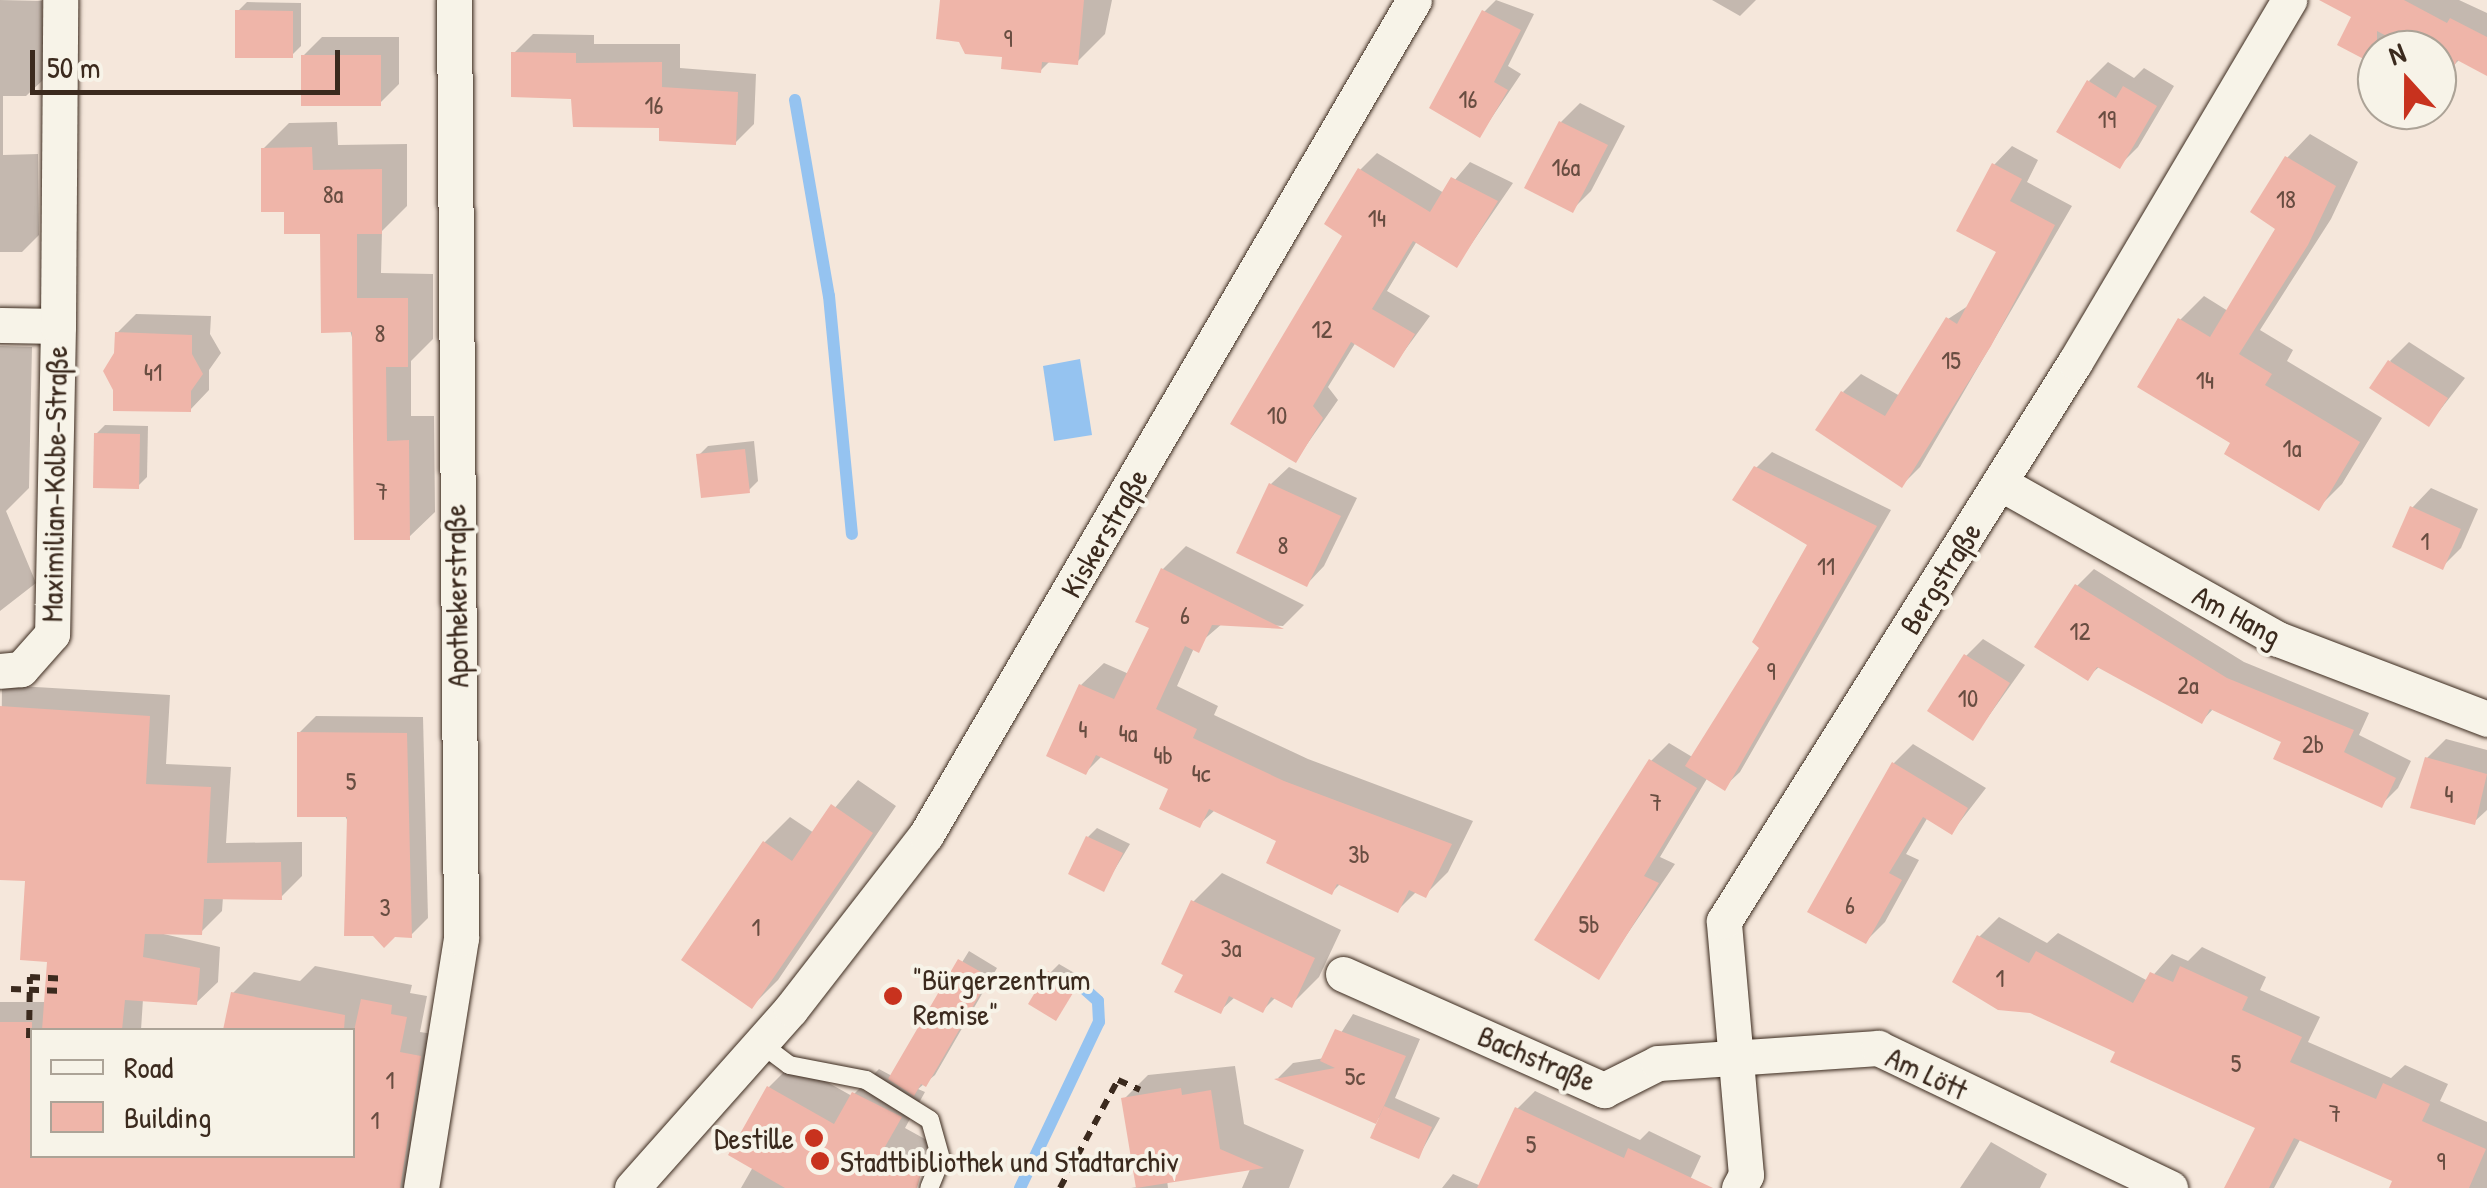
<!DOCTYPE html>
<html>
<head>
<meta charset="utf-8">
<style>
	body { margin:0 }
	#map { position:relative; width:2487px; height:1188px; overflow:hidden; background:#f5e7db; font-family:"Patrick Hand",sans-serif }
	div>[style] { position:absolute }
	.water>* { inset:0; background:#95c3f0 }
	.shadow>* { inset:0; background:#0003 }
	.stream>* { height:12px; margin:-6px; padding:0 6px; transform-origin:6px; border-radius:6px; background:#95c3f0 }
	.building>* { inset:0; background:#efb5a9 }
	.path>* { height:6px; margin-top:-3px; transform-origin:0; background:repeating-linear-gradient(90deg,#3b2a1e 0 10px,transparent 0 18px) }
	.roads { filter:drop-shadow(0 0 2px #3b2a1e) drop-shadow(0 0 2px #3b2a1e) }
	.lane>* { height:18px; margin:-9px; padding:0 9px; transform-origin:9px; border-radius:9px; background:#f7f3e8 }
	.street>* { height:35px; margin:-17.5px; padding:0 17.5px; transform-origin:17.5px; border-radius:17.5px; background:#f7f3e8 }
	.dots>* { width:28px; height:28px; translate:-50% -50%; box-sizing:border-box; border:5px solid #f7f3e8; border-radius:50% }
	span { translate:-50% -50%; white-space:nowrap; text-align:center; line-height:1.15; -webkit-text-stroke:8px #f7f3e8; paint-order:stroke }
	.number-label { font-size:25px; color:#684d41 }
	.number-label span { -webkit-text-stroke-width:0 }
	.street-label { font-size:30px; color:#3b2a1e }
	.poi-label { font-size:30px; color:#3b2a1e }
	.left { translate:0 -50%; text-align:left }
	.right { translate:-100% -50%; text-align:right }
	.legend { position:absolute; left:30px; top:1028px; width:325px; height:130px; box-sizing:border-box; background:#f7f3e8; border:2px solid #aca397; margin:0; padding:12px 18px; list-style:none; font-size:30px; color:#3b2a1e }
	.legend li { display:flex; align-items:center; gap:20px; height:50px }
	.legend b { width:50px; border:2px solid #aca397 }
	.north { position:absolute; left:2357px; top:30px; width:100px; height:100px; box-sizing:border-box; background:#f7f3e8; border:2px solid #aca397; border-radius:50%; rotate:339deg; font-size:28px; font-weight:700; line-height:40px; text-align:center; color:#3b2a1e }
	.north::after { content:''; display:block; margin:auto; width:35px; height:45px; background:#c8321e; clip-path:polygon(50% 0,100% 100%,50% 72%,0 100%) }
	.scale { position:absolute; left:30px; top:50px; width:310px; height:45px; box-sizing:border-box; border:5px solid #3b2a1e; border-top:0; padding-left:12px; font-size:30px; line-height:35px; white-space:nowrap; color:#3b2a1e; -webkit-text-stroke:8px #f7f3e8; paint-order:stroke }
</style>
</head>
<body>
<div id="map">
	<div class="water">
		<div style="clip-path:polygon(1080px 359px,1092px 435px,1054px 441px,1043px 366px)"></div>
	</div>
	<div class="shadow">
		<div style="clip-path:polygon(0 0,42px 1px,43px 80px,26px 96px,3px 96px,3px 155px,38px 154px,39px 235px,22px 252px,0 252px)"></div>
		<div style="clip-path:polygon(943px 0,1112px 0,1105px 34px,1077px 62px,1051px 60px,1040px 71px,1004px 55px)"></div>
		<div style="clip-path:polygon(1496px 0,1534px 14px,1508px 66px,1521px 74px,1480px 135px,1484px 12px)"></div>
		<div style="clip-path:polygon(1712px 0,1756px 0,1740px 16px)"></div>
		<div style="clip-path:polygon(2363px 0,2459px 0,2487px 13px,2487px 73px,2460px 59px,2451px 68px,2437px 60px,2437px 50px,2399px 41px,2393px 50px,2377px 50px,2377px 63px)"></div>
		<div style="clip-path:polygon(247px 2px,301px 3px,301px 46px,292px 55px,238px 11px)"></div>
		<div style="clip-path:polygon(533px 34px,594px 35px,594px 44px,680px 44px,680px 68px,756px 74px,754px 124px,735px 143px,573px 96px,514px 53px)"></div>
		<div style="clip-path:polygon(322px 37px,399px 37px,399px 84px,380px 103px,303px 56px)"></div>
		<div style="clip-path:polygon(2108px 62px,2134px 78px,2144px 68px,2174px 86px,2138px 147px,2119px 166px,2089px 81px)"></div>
		<div style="clip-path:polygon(1580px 103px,1625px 126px,1591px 191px,1572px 210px,1561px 122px)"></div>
		<div style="clip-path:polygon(337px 122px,338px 145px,407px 144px,407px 206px,382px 231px,381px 273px,433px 274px,433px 339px,411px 361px,411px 416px,434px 416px,435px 512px,409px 537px,322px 232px,286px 210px,263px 149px,289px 123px)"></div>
		<div style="clip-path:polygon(2310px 134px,2358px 162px,2331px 219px,2260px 330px,2293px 350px,2287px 361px,2382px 418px,2342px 484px,2318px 508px,2234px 442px,2180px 320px,2204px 296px,2228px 311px,2278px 228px,2287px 158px)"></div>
		<div style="clip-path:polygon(2012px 146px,2038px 160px,2027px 182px,2072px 206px,1920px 467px,1902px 485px,1843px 392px,1861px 374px,1900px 396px,1948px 319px,1971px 304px,1999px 251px,1994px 165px)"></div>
		<div style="clip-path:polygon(1377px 153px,1444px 193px,1470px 162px,1513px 183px,1457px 265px,1417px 241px,1387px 291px,1430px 316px,1394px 365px,1356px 342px,1328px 387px,1338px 400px,1296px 460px,1360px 170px)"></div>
		<div style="clip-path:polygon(136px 314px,211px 316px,210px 334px,221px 353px,209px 370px,209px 390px,190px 410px,117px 354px,117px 333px)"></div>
		<div style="clip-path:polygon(2409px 342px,2465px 378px,2429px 424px,2390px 361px)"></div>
		<div style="clip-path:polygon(0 346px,32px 347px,29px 488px,6px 511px,36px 583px,0 611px)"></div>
		<div style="clip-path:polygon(105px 425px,148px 426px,147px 477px,138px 486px,96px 434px)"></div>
		<div style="clip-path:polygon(754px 441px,758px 481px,749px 490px,699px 455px,708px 446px)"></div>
		<div style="clip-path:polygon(1772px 452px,1891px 510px,1740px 772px,1724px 787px,1708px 777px,1660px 857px,1675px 864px,1598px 977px,1651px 761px,1669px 743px,1694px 758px,1762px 647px,1811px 544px,1756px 468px)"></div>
		<div style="clip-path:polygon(1289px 467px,1357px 498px,1324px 566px,1307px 584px,1271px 484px)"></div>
		<div style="clip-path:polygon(2431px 488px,2478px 509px,2461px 548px,2442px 567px,2412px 508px)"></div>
		<div style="clip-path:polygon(1186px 546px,1304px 605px,1283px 626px,1223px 623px,1194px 648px,1177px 686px,1218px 706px,1214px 715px,1308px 759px,1473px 821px,1448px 872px,1425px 895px,1417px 891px,1398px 910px,1341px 883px,1332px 892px,1280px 840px,1215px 810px,1199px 825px,1171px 788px,1102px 756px,1086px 772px,1081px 685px,1104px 663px,1129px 674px,1152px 627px,1163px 569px)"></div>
		<div style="clip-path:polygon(2094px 569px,2244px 662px,2369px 713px,2359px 735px,2411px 761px,2398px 788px,2381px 805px,2284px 741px,2214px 708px,2202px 721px,2100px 666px,2088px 677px,2077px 586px)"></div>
		<div style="clip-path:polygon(1983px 639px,2025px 665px,1973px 738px,1966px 656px)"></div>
		<div style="clip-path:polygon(2px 685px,170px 695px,166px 764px,231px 767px,226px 843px,302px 842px,302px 876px,281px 897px,223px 897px,222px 911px,201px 932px,155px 932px,220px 947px,218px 982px,196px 1003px,143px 999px,141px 1030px,32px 1030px,32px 1156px,352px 1156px,352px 1030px,225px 1030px,233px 993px,254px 972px,300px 981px,315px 966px,412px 985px,410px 993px,427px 996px,420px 1032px,440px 1035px,420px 1188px,0 1188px,0 1002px,47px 1002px,49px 960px,28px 879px,0 877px)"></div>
		<div style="clip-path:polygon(316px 716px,423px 717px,428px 918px,411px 935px,299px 733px)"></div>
		<div style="clip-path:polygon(2446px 739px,2487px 750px,2487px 810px,2474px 822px,2427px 758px)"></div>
		<div style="clip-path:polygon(1913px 744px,1986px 788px,1952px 832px,1928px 817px,1906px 854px,1919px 860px,1885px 922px,1866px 941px,1811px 911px,1894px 763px)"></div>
		<div style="clip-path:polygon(858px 780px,896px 806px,778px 980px,752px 1006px,765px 842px,790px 817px,814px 833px)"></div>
		<div style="clip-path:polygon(1097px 828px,1130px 844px,1103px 889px,1088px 837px)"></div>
		<div style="clip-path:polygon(1222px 873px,1341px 930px,1319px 977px,1291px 1005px,1276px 997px,1263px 1010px,1235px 997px,1220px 1011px,1186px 974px,1193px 902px)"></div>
		<div style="clip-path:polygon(1999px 917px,2047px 943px,2058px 933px,2148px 981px,2172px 954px,2188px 961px,2202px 947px,2266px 977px,2260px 990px,2320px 1017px,2308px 1042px,2391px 1078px,2405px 1065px,2448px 1084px,2440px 1101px,2487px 1122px,2487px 1188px,2411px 1188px,2301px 1138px,2274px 1188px,2231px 1188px,2259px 1127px,2118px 1051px,1979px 937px)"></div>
		<div style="clip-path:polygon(969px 951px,997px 968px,935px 1075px,918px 1089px,925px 1092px,905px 1128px,934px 1144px,908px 1188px,741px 1188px,753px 1167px,769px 1087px,793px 1063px,852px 1096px,879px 1069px,892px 1076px)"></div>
		<div style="clip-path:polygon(1059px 964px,1083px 978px,1055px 1018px,1050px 973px)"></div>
		<div style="clip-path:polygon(1353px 1014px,1420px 1039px,1395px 1098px,1440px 1118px,1419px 1156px,1384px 1112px,1376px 1121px,1278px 1078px,1293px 1063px,1325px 1058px)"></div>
		<div style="clip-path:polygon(1235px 1066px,1244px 1124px,1304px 1150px,1289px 1188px,1242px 1188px,1251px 1167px,1167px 1180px,1168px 1188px,1131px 1188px,1138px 1187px,1124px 1099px,1148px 1075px)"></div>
		<div style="clip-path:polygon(1535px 1091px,1640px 1140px,1649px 1131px,1701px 1156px,1686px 1188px,1442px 1188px,1453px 1174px,1481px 1186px,1517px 1109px)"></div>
		<div style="clip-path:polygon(1991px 1142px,2047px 1174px,2040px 1188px,1960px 1188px)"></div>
	</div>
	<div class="stream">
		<div style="left:795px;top:100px;width:199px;rotate:80.2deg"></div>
		<div style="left:829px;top:296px;width:239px;rotate:84.5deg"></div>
		<div style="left:1020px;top:1188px;width:184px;rotate:-64.6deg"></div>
		<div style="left:1099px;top:1022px;width:21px;rotate:-93deg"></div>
		<div style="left:1098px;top:1001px;width:27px;rotate:-138deg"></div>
	</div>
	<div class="building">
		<div style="clip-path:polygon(940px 0,1084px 0,1078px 65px,1042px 62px,1041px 73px,1001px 69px,1002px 57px,965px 54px,959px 42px,936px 39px)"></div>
		<div style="clip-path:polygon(2319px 0,2404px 0,2447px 23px,2450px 18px,2487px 37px,2487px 76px,2457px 60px,2452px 71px,2437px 63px,2437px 50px,2413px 50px,2377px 31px,2377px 66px,2337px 45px,2351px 17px)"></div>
		<div style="clip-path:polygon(235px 10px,293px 11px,293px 58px,235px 58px)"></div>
		<div style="clip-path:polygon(1482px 10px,1521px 30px,1494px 82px,1508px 90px,1480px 138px,1429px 108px)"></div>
		<div style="clip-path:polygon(511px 52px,576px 53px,576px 63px,662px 62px,662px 87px,738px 92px,736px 145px,659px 141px,659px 128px,573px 127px,571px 99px,511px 97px)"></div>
		<div style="clip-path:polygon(301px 55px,381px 55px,381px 106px,301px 106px)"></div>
		<div style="clip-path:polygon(2087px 80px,2116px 98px,2123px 86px,2157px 106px,2120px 169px,2056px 132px)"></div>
		<div style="clip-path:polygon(1559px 121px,1608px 145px,1573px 213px,1524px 188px)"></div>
		<div style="clip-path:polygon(312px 147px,313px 170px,382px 169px,382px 234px,357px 234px,357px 298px,408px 298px,408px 367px,386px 367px,387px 441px,409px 440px,410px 540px,354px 540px,352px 332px,321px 333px,320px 234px,284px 234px,284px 212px,261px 212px,261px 148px)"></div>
		<div style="clip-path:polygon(2285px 156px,2336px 186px,2308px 245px,2239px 354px,2272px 374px,2265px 385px,2360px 442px,2319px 511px,2224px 454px,2230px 443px,2137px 387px,2178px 318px,2210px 337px,2275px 229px,2250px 212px)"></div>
		<div style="clip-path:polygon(1992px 163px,2022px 179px,2010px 201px,2055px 225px,1991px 346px,1902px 488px,1815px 430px,1841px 391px,1885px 416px,1946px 317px,1957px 324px,1996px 252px,1956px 231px)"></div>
		<div style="clip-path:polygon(1358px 168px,1430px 212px,1451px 177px,1498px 201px,1457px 268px,1413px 241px,1372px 309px,1415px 334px,1394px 368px,1351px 342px,1313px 406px,1323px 418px,1296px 463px,1230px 424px,1342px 236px,1324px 224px)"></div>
		<div style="clip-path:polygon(115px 332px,192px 335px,192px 354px,203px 374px,191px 391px,191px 412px,113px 411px,113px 390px,103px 371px,114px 353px)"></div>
		<div style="clip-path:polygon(2388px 360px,2448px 398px,2429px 427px,2369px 388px)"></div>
		<div style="clip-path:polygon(94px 433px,140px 434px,139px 489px,93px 488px)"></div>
		<div style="clip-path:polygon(745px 449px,750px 493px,701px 498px,696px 454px)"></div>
		<div style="clip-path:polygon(1754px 466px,1877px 526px,1725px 791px,1685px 766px,1759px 648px,1752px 642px,1807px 545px,1732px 500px)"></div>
		<div style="clip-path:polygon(1269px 483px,1341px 516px,1307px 587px,1236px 553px)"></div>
		<div style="clip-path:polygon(2410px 506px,2461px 529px,2443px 570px,2392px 547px)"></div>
		<div style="clip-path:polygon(1161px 568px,1284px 629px,1212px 625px,1199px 653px,1185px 646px,1156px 709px,1197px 729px,1193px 738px,1284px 781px,1452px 844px,1426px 898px,1409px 890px,1398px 913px,1337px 884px,1332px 895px,1266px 863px,1276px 841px,1209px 809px,1200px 828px,1159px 809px,1168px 789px,1096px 755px,1086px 775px,1046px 756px,1079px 684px,1114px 699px,1149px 628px,1135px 622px)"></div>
		<div style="clip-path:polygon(2075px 584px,2227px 678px,2354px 730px,2344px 752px,2396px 778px,2382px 808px,2273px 759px,2281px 742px,2210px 709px,2202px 724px,2097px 667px,2088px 681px,2034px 647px)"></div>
		<div style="clip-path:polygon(1964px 654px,2010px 683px,1973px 741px,1927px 711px)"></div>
		<div style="clip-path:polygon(0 706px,150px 716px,146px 784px,211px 787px,207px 863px,281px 862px,282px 900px,204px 899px,202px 935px,145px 934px,143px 957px,200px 968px,197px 1005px,125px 1000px,122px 1030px,42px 1030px,47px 962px,20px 960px,25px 881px,0 880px)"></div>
		<div style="clip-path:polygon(297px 732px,407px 733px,412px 938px,395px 937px,384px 948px,373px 936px,344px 936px,347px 817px,297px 817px)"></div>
		<div style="clip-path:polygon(2425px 757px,2487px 774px,2475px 825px,2410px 808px)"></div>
		<div style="clip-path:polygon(1649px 759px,1697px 788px,1644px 876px,1659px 883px,1599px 980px,1534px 940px)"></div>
		<div style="clip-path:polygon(1892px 762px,1968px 808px,1952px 835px,1923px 817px,1889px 873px,1902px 880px,1866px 944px,1807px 912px)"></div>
		<div style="clip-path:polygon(831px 804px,873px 833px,752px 1009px,681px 960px,763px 841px,792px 861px)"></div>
		<div style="clip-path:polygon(1086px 836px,1123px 853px,1104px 892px,1068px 874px)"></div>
		<div style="clip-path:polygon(1191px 900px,1315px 958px,1292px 1008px,1271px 997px,1263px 1013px,1229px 996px,1221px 1014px,1174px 992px,1183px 975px,1161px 964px)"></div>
		<div style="clip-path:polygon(1977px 935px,2029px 963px,2036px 951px,2133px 1003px,2150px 972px,2173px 982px,2180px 966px,2248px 997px,2242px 1010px,2302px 1037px,2290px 1062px,2376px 1099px,2383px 1083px,2406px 1093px,2430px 1104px,2422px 1121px,2486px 1149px,2469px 1188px,2389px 1188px,2392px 1181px,2294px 1138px,2269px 1188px,2224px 1188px,2255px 1128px,2110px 1062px,2115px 1052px,2030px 1013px,1998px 1010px,1952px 982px)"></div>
		<div style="clip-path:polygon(958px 959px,990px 977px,926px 1087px,921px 1084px,914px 1096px,888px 1079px)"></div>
		<div style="clip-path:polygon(1048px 971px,1076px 988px,1056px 1021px,1028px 1004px)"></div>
		<div style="clip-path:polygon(231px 992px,345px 1015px,344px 1030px,223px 1030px)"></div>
		<div style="clip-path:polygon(361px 999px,392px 1005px,391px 1014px,407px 1017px,400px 1052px,421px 1056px,400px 1188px,0 1188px,0 1022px,32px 1022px,32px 1156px,352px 1156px,352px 1040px)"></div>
		<div style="clip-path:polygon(1335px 1029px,1406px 1056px,1376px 1124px,1274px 1079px,1335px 1068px,1320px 1061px)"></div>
		<div style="clip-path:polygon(767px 1086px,834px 1124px,852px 1092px,902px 1117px,882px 1152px,921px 1174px,917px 1188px,785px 1188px,728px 1155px)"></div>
		<div style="clip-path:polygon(1181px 1088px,1182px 1095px,1211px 1090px,1220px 1149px,1264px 1168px,1136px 1188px,1121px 1098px)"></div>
		<div style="clip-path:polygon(1384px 1106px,1432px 1127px,1419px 1159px,1370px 1138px)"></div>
		<div style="clip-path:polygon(1515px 1107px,1624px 1158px,1628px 1148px,1713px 1188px,1477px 1188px)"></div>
	</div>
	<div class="path">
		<div style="left:11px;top:989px;width:52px;rotate:2.2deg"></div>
		<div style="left:29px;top:1038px;width:61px;rotate:-89.1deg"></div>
		<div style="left:30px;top:977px;width:34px;rotate:3deg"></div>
		<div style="left:1060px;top:1188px;width:123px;rotate:-61.8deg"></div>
		<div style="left:1118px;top:1080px;width:24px;rotate:24deg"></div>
	</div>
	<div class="roads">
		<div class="lane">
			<div style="left:760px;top:1043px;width:36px;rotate:37deg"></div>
			<div style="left:789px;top:1065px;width:78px;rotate:11deg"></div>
			<div style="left:866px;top:1080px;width:75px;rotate:32deg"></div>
			<div style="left:930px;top:1120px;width:41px;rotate:74.2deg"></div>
			<div style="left:941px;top:1159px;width:31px;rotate:112deg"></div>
		</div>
		<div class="street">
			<div style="left:0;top:325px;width:58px;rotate:1deg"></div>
			<div style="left:58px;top:326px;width:308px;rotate:91.1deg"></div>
			<div style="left:52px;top:634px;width:47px;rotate:131.5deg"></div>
			<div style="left:21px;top:669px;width:21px;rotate:175deg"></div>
			<div style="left:58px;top:326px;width:326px;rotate:-89.6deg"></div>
			<div style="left:2000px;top:483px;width:319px;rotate:29.3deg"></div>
			<div style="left:2278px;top:639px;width:224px;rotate:20.9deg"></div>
			<div style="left:1343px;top:974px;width:286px;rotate:24deg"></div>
			<div style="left:1604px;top:1090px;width:60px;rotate:-26.6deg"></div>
			<div style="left:1658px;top:1063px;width:221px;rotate:-3.9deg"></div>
			<div style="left:1878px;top:1048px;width:324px;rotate:25.6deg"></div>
			<div style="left:421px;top:1188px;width:253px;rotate:-80.9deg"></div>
			<div style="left:461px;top:938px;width:938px;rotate:-90.43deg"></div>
			<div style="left:632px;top:1188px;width:239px;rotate:-48.4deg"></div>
			<div style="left:791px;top:1009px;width:220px;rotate:-52.2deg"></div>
			<div style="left:926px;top:835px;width:967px;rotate:-59.7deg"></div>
			<div style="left:1739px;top:1188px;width:15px;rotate:-62deg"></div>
			<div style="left:1746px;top:1175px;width:255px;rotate:-95deg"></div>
			<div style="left:1724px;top:921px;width:660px;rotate:-57.88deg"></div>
			<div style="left:2075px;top:362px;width:421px;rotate:-59.4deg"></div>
		</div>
	</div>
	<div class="dots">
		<div style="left:893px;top:996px;background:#c8321e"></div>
		<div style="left:814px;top:1138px;background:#c8321e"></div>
		<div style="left:820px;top:1161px;background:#c8321e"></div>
	</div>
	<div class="number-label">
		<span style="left:1008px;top:38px">9</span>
		<span style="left:1468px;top:99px">16</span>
		<span style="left:654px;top:105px">16</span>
		<span style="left:2107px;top:119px">19</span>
		<span style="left:1566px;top:167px">16a</span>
		<span style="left:333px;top:194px">8a</span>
		<span style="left:2286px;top:199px">18</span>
		<span style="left:1377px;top:218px">14</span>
		<span style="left:1322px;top:329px">12</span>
		<span style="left:380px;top:333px">8</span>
		<span style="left:1951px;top:360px">15</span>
		<span style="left:153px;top:372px">41</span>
		<span style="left:2205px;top:380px">14</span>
		<span style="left:1277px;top:415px">10</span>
		<span style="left:2292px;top:448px">1a</span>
		<span style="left:382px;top:491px">7</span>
		<span style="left:2425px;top:541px">1</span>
		<span style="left:1283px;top:545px">8</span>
		<span style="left:1826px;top:566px">11</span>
		<span style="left:1185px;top:615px">6</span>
		<span style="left:2080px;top:631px">12</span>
		<span style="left:1771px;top:671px">9</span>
		<span style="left:2188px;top:685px">2a</span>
		<span style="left:1968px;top:698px">10</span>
		<span style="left:1083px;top:729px">4</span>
		<span style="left:1128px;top:733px">4a</span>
		<span style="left:2313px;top:744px">2b</span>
		<span style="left:1163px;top:755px">4b</span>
		<span style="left:1201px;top:773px">4c</span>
		<span style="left:351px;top:781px">5</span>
		<span style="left:2449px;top:794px">4</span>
		<span style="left:1656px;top:802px">7</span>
		<span style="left:1359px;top:854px">3b</span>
		<span style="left:1850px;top:905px">6</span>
		<span style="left:385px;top:907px">3</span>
		<span style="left:1589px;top:924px">5b</span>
		<span style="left:756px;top:927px">1</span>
		<span style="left:1231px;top:948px">3a</span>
		<span style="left:2000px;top:978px">1</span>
		<span style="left:2236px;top:1063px">5</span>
		<span style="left:1355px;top:1076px">5c</span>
		<span style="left:390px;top:1080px">1</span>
		<span style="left:2335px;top:1113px">7</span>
		<span style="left:375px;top:1120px">1</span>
		<span style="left:1531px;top:1144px">5</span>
		<span style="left:2441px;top:1161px">9</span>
	</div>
	<div class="street-label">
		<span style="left:54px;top:484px;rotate:-89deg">Maximilian-Kolbe-Straße</span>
		<span style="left:1104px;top:533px;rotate:-60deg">Kiskerstraße</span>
		<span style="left:1940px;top:578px;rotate:-58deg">Bergstraße</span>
		<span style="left:456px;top:596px;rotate:-91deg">Apothekerstraße</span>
		<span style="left:2237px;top:615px;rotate:28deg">Am Hang</span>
		<span style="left:1537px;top:1058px;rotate:23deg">Bachstraße</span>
		<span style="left:1927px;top:1073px;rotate:25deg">Am Lött</span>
	</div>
	<div class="poi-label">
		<span class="left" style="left:913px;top:996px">"Bürgerzentrum<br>Remise"</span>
		<span class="right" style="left:794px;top:1138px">Destille</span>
		<span class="left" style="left:840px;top:1161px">Stadtbibliothek und Stadtarchiv</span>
	</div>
	<ul class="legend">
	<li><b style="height:12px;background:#f7f3e8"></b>Road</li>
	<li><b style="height:28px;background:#efb5a9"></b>Building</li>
	</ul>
	<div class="north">N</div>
	<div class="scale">50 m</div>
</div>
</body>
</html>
